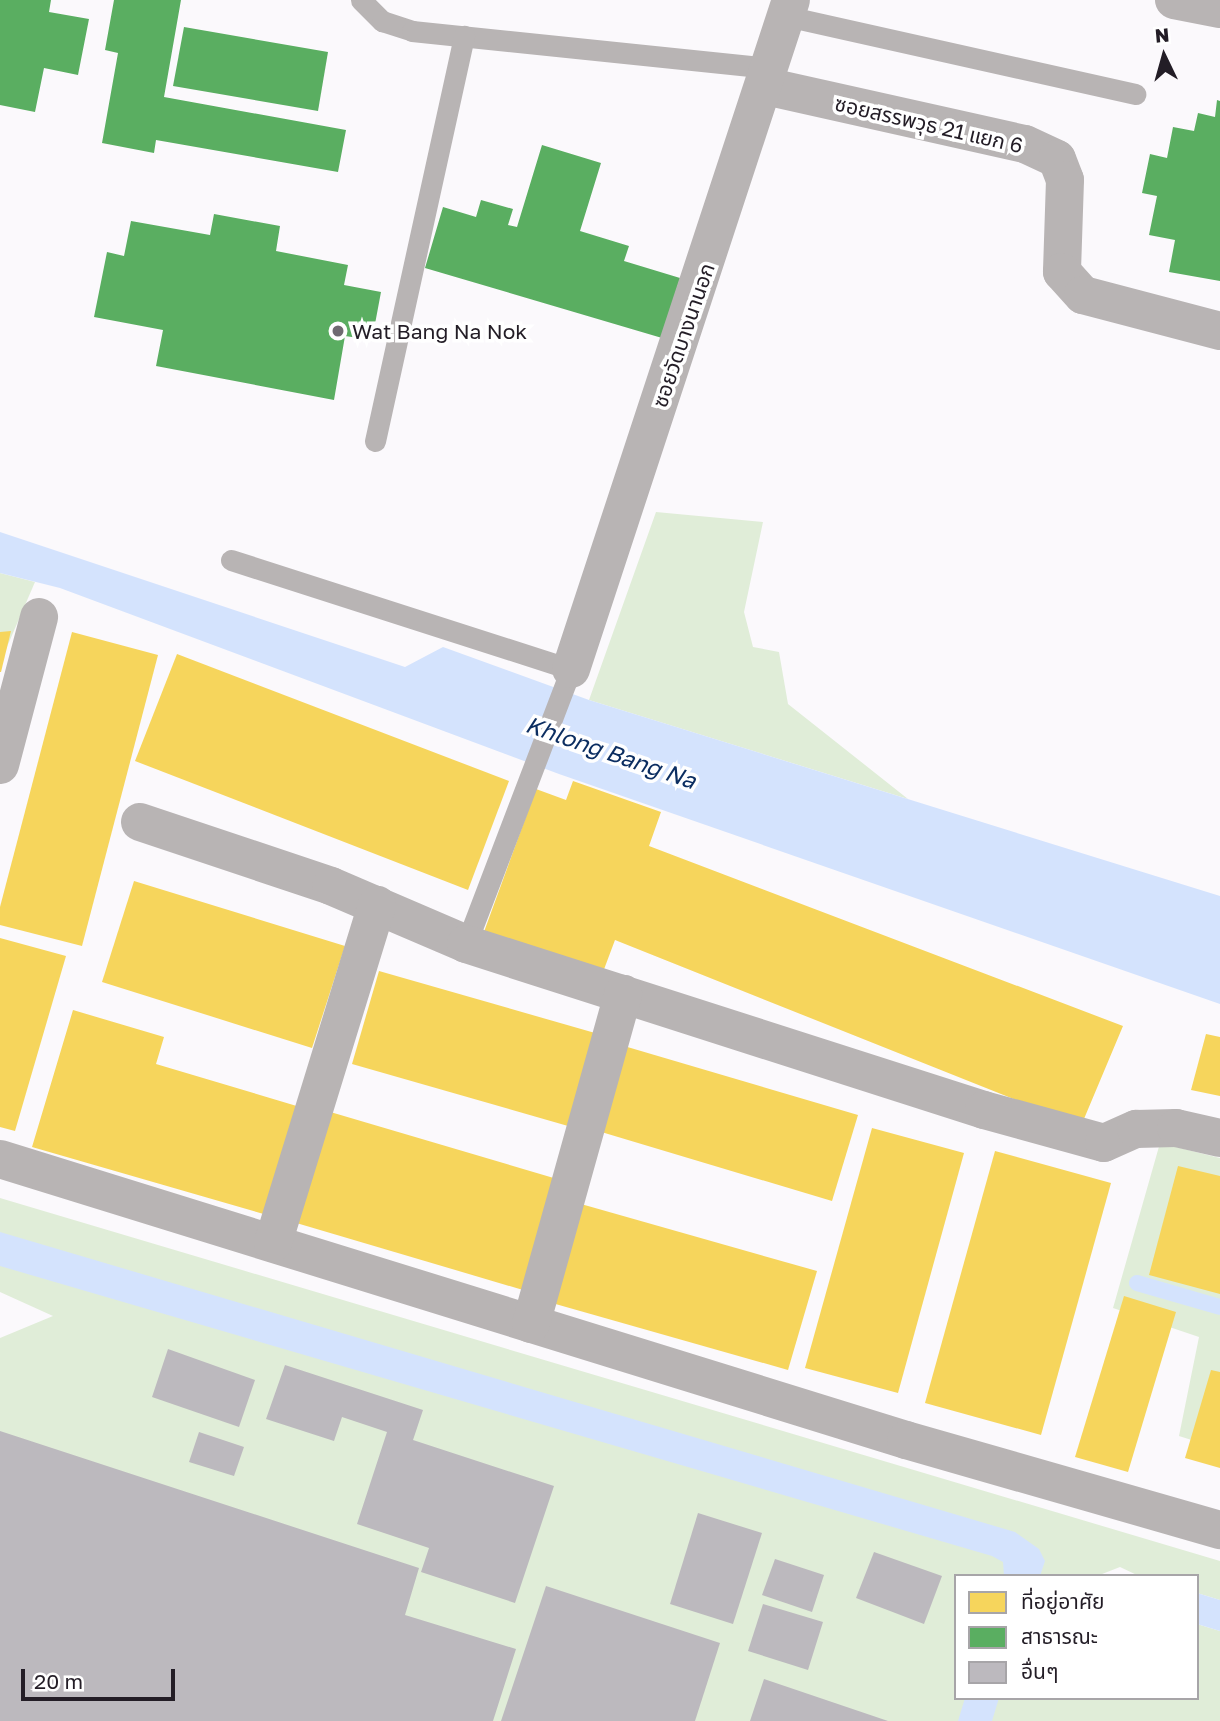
<!DOCTYPE html>
<html>
<head>
<meta charset="utf-8">
<style>
	body { margin:0 }
	#map { position:relative; width:1220px; height:1721px; overflow:hidden; background:#fbf9fc; font-family:"Golos Text","Noto Sans Thai",sans-serif }
	div>[style] { position:absolute }
	.green>* { inset:0; background:#e0edd8 }
	.water>* { inset:0; background:#d4e3fd }
	.homes>* { inset:0; background:#f6d55c }
	.public>* { inset:0; background:#5aae61 }
	.stream>* { height:16px; margin:-8px; padding:0 8px; transform-origin:8px; border-radius:8px; background:#d4e3fd }
	.building>* { inset:0; background:#bcb9be }
	.lane>* { height:21px; margin:-10.5px; padding:0 10.5px; transform-origin:10.5px; border-radius:10.5px; background:#b8b4b4 }
	.street>* { height:38px; margin:-19px; padding:0 19px; transform-origin:19px; border-radius:19px; background:#b8b4b4 }
	.dots>* { width:19px; height:19px; translate:-50% -50%; box-sizing:border-box; border:4px solid #fff; border-radius:50% }
	span { translate:-50% -50%; white-space:nowrap; text-align:center; line-height:1.15; -webkit-text-stroke:7px #fff; paint-order:stroke }
	.street-label { font-size:21px; color:#231d26 }
	.poi-label { font-size:21px; color:#231d26 }
	.left { translate:0 -50%; text-align:left }
	.water-label { font-size:23px; color:#0c2e61; font-style:italic }
	.legend { position:absolute; left:954px; top:1574px; width:245px; height:126px; box-sizing:border-box; background:#fff; border:2px solid #a7a5a8; margin:0; padding:9px 12px; list-style:none; font-size:21px; color:#231d26 }
	.legend li { display:flex; align-items:center; gap:14px; height:35px }
	.legend b { width:35px; border:2px solid #a7a5a8 }
	.north { position:absolute; left:1129px; top:21px; width:70px; height:70px; -webkit-text-stroke:5px #fff; paint-order:stroke; rotate:355deg; font-size:19px; font-weight:700; line-height:28px; text-align:center; color:#231d26 }
	.north::after { content:''; display:block; margin:auto; width:24px; height:32px; background:#231d26; clip-path:polygon(50% 0,100% 100%,50% 72%,0 100%) }
	.scale { position:absolute; left:21px; top:1669px; width:154px; height:32px; box-sizing:border-box; border:4px solid #231d26; border-top:0; padding-left:9px; font-size:21px; line-height:24px; white-space:nowrap; color:#231d26; -webkit-text-stroke:5px #fff; paint-order:stroke }
</style>
</head>
<body>
<div id="map">
	<div class="green">
		<div style="clip-path:polygon(656px 512px,763px 522px,744px 612px,753px 647px,779px 652px,788px 704px,908px 799px,589px 700px)"></div>
		<div style="clip-path:polygon(0 573px,35px 582px,0 663px)"></div>
		<div style="clip-path:polygon(1160px 1143px,1220px 1158px,1220px 1449px,1179px 1436px,1199px 1337px,1113px 1308px)"></div>
		<div style="clip-path:polygon(0 1198px,1220px 1561px,1220px 1600px,1197px 1593px,1197px 1576px,1139px 1576px,1120px 1567px,1097px 1576px,956px 1576px,956px 1698px,1197px 1698px,1197px 1624px,1220px 1631px,1220px 1721px,0 1721px,0 1338px,53px 1316px,0 1292px)"></div>
	</div>
	<div class="water">
		<div style="clip-path:polygon(0 532px,405px 667px,443px 647px,589px 700px,1220px 896px,1220px 1004px,559px 774px,60px 588px,0 573px)"></div>
		<div style="clip-path:polygon(0 1232px,1015px 1532px,1039px 1549px,1045px 1561px,1040px 1576px,1004px 1576px,1003px 1562px,992px 1556px,0 1266px)"></div>
		<div style="clip-path:polygon(1197px 1593px,1220px 1600px,1220px 1631px,1197px 1624px)"></div>
		<div style="clip-path:polygon(965px 1698px,999px 1698px,992px 1721px,958px 1721px)"></div>
	</div>
	<div class="homes">
		<div style="clip-path:polygon(11px 631px,1px 672px,0 672px,0 632px)"></div>
		<div style="clip-path:polygon(72px 632px,158px 655px,82px 946px,0 925px,0 907px)"></div>
		<div style="clip-path:polygon(177px 654px,509px 781px,468px 890px,135px 761px)"></div>
		<div style="clip-path:polygon(573px 781px,661px 812px,649px 846px,1123px 1026px,1081px 1126px,615px 940px,600px 980px,481px 940px,536px 789px,566px 800px)"></div>
		<div style="clip-path:polygon(134px 881px,345px 946px,312px 1048px,102px 982px)"></div>
		<div style="clip-path:polygon(0 938px,66px 956px,15px 1131px,0 1127px)"></div>
		<div style="clip-path:polygon(379px 971px,602px 1035px,575px 1128px,352px 1064px)"></div>
		<div style="clip-path:polygon(73px 1010px,164px 1037px,156px 1064px,300px 1107px,267px 1215px,32px 1147px)"></div>
		<div style="clip-path:polygon(1206px 1034px,1220px 1037px,1220px 1096px,1191px 1090px)"></div>
		<div style="clip-path:polygon(624px 1046px,858px 1115px,832px 1201px,598px 1131px)"></div>
		<div style="clip-path:polygon(327px 1111px,557px 1179px,523px 1290px,293px 1222px)"></div>
		<div style="clip-path:polygon(872px 1128px,964px 1153px,898px 1393px,805px 1368px)"></div>
		<div style="clip-path:polygon(995px 1151px,1111px 1183px,1041px 1435px,925px 1403px)"></div>
		<div style="clip-path:polygon(1178px 1166px,1220px 1176px,1220px 1294px,1149px 1275px)"></div>
		<div style="clip-path:polygon(581px 1204px,817px 1271px,788px 1370px,552px 1303px)"></div>
		<div style="clip-path:polygon(1124px 1296px,1176px 1312px,1128px 1472px,1075px 1457px)"></div>
		<div style="clip-path:polygon(1211px 1370px,1220px 1372px,1220px 1468px,1185px 1458px)"></div>
	</div>
	<div class="public">
		<div style="clip-path:polygon(0 0,51px 0,49px 12px,89px 19px,78px 75px,44px 68px,35px 112px,0 105px)"></div>
		<div style="clip-path:polygon(114px 0,181px 0,164px 97px,346px 130px,338px 172px,156px 140px,154px 153px,102px 143px,118px 53px,105px 50px)"></div>
		<div style="clip-path:polygon(184px 27px,328px 52px,318px 111px,173px 86px)"></div>
		<div style="clip-path:polygon(1217px 100px,1220px 101px,1220px 281px,1169px 272px,1175px 240px,1149px 235px,1157px 196px,1142px 193px,1150px 154px,1167px 158px,1173px 127px,1194px 131px,1198px 113px,1215px 117px)"></div>
		<div style="clip-path:polygon(542px 145px,601px 163px,580px 231px,629px 246px,624px 261px,680px 278px,662px 338px,425px 268px,443px 207px,476px 217px,481px 200px,513px 209px,508px 225px,517px 227px)"></div>
		<div style="clip-path:polygon(214px 214px,280px 226px,276px 251px,348px 265px,344px 285px,381px 292px,372px 340px,345px 336px,334px 400px,156px 366px,163px 330px,94px 317px,107px 252px,124px 256px,131px 221px,210px 235px)"></div>
	</div>
	<div class="stream">
		<div style="left:1137px;top:1283px;width:86px;rotate:16.1deg"></div>
	</div>
	<div class="building">
		<div style="clip-path:polygon(168px 1349px,255px 1380px,239px 1427px,152px 1397px)"></div>
		<div style="clip-path:polygon(285px 1365px,423px 1410px,413px 1440px,554px 1486px,515px 1603px,421px 1572px,429px 1548px,357px 1524px,387px 1432px,342px 1417px,334px 1441px,266px 1419px)"></div>
		<div style="clip-path:polygon(0 1431px,419px 1568px,405px 1615px,516px 1649px,493px 1721px,0 1721px)"></div>
		<div style="clip-path:polygon(199px 1432px,244px 1447px,234px 1476px,189px 1462px)"></div>
		<div style="clip-path:polygon(698px 1513px,762px 1533px,733px 1624px,670px 1604px)"></div>
		<div style="clip-path:polygon(874px 1552px,942px 1576px,924px 1624px,856px 1598px)"></div>
		<div style="clip-path:polygon(775px 1559px,824px 1575px,812px 1612px,762px 1595px)"></div>
		<div style="clip-path:polygon(546px 1586px,720px 1643px,695px 1721px,501px 1721px)"></div>
		<div style="clip-path:polygon(763px 1604px,823px 1622px,808px 1670px,748px 1651px)"></div>
		<div style="clip-path:polygon(764px 1679px,888px 1721px,750px 1721px)"></div>
	</div>
	<div class="lane">
		<div style="left:361px;top:0;width:30px;rotate:45deg"></div>
		<div style="left:382px;top:21px;width:32px;rotate:18deg"></div>
		<div style="left:412px;top:31px;width:361px;rotate:5.9deg"></div>
		<div style="left:786px;top:16px;width:358px;rotate:12.6deg"></div>
		<div style="left:375px;top:441px;width:415px;rotate:-77.6deg"></div>
		<div style="left:231px;top:560px;width:357px;rotate:17.8deg"></div>
		<div style="left:571px;top:669px;width:294px;rotate:110.9deg"></div>
	</div>
	<div class="street">
		<div style="left:1174px;top:0;width:47px;rotate:11.1deg"></div>
		<div style="left:765px;top:86px;width:266px;rotate:12.6deg"></div>
		<div style="left:1025px;top:144px;width:35px;rotate:25deg"></div>
		<div style="left:1057px;top:159px;width:22px;rotate:69deg"></div>
		<div style="left:1065px;top:180px;width:92px;rotate:91.9deg"></div>
		<div style="left:1062px;top:272px;width:31px;rotate:48deg"></div>
		<div style="left:1083px;top:295px;width:142px;rotate:14.7deg"></div>
		<div style="left:571px;top:669px;width:704px;rotate:-71.8deg"></div>
		<div style="left:0;top:765px;width:153px;rotate:-75.2deg"></div>
		<div style="left:140px;top:822px;width:201px;rotate:18.5deg"></div>
		<div style="left:331px;top:886px;width:147px;rotate:23.2deg"></div>
		<div style="left:466px;top:944px;width:544px;rotate:17.77deg"></div>
		<div style="left:984px;top:1110px;width:124px;rotate:15.4deg"></div>
		<div style="left:1104px;top:1143px;width:35px;rotate:-24deg"></div>
		<div style="left:1136px;top:1129px;width:40px;rotate:-1.4deg"></div>
		<div style="left:1176px;top:1128px;width:45px;rotate:12.8deg"></div>
		<div style="left:0;top:1159px;width:949px;rotate:17.23deg"></div>
		<div style="left:906px;top:1440px;width:327px;rotate:16deg"></div>
		<div style="left:273px;top:1243px;width:354px;rotate:-72.9deg"></div>
		<div style="left:531px;top:1324px;width:343px;rotate:-74.4deg"></div>
	</div>
	<div class="dots">
		<div style="left:338px;top:331px;background:#6f6a71"></div>
	</div>
	<div class="street-label">
		<span style="left:929px;top:124px;rotate:13deg">ซอยสรรพวุธ 21 แยก 6</span>
		<span style="left:683px;top:335px;rotate:-71deg">ซอยวัดบางนานอก</span>
	</div>
	<div class="poi-label">
		<span class="left" style="left:352px;top:331px">Wat Bang Na Nok</span>
	</div>
	<div class="water-label">
		<span style="left:611px;top:752px;rotate:19deg">Khlong Bang Na</span>
	</div>
	<ul class="legend">
	<li><b style="height:19px;background:#f6d55c"></b>ที่อยู่อาศัย</li>
	<li><b style="height:19px;background:#5aae61"></b>สาธารณะ</li>
	<li><b style="height:19px;background:#bcb9be"></b>อื่นๆ</li>
	</ul>
	<div class="north">N</div>
	<div class="scale">20 m</div>
</div>
</body>
</html>
